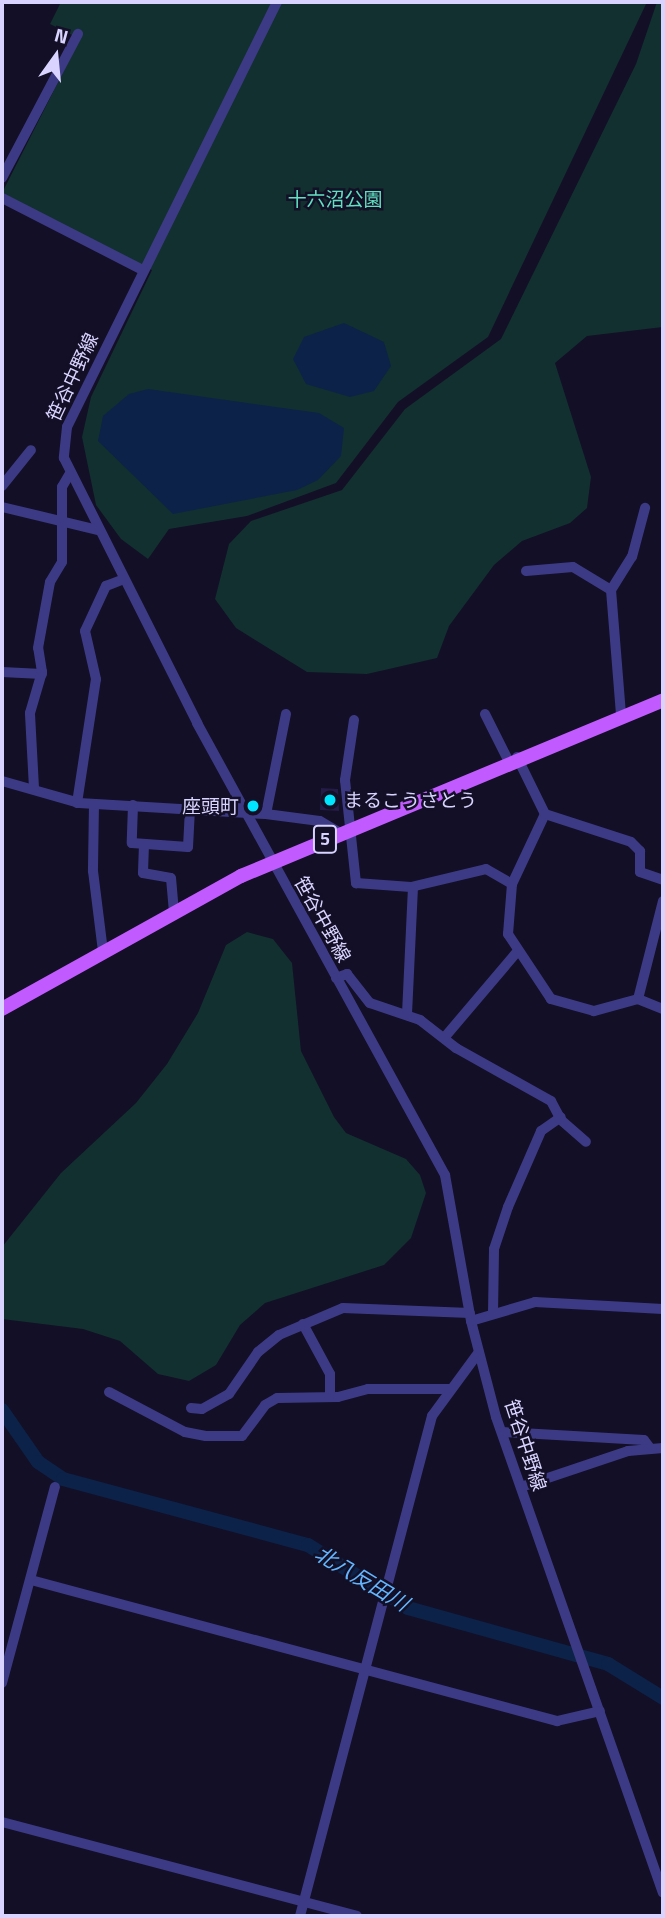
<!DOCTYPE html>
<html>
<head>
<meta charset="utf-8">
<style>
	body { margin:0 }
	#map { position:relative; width:665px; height:1918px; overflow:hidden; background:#130f26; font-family:"Titillium Web","Noto Sans JP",sans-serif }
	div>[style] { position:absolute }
	.green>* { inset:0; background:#12302f }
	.water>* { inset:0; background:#0c2248 }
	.river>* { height:14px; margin:-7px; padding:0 7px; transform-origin:7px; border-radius:7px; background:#0c2248 }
	.building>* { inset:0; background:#241b47 }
	.minor>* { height:10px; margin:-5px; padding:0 5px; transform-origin:5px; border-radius:5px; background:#3d3a85 }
	.major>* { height:14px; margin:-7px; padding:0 7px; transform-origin:7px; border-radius:7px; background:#c25bff }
	.dots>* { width:19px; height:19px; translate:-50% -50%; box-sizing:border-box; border:4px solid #130f26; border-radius:50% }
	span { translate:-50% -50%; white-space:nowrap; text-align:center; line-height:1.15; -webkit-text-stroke:5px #130f26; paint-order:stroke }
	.shield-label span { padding:2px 5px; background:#130f26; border:2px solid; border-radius:5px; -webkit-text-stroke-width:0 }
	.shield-label { font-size:18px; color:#d9d4ff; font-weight:700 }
	.park-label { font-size:19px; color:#5fe0c0 }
	.street-label { font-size:19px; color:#d9d4ff }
	.poi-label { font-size:19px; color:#d9d4ff }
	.left { translate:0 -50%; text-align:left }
	.right { translate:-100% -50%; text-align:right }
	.water-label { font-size:21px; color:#62b6ff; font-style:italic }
	.frame { position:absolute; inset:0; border:4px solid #d9d4ff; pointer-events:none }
	.north { position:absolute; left:21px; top:21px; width:70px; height:70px; -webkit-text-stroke:5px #130f26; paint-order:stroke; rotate:15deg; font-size:19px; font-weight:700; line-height:28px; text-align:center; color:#d9d4ff }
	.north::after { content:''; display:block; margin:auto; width:24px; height:32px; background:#d9d4ff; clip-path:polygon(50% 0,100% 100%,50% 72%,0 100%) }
</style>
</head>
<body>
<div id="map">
	<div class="green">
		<div style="clip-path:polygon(61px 2px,647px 2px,488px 337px,398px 402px,336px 483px,247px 516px,169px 529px,148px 559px,121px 539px,96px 505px,82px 437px,91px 397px,152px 270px,2px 193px,80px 39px,50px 24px)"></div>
		<div style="clip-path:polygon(657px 2px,663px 2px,663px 327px,587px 336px,555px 363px,591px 477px,587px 508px,570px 523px,522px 541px,494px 565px,449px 626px,437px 658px,367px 674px,307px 672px,236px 628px,215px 599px,229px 544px,251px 521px,342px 490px,405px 409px,501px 339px,636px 64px)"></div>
		<div style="clip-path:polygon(247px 932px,273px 939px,292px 963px,301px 1051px,334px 1117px,346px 1133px,406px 1159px,420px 1175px,426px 1193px,411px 1238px,384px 1265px,265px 1303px,240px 1325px,216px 1365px,189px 1381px,158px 1374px,120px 1341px,83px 1329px,2px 1319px,2px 1247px,61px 1173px,136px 1103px,167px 1064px,198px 1013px,226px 945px)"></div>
	</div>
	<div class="water">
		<div style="clip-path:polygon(344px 323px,384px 342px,391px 366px,374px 391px,350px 397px,306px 384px,293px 359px,304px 337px)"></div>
		<div style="clip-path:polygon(148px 389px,319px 413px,344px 428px,341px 456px,318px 480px,297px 490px,173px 514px,98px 441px,103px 416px,129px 394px)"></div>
	</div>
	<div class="river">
		<div style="left:2px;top:1410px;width:63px;rotate:55.3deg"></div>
		<div style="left:38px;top:1462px;width:30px;rotate:34deg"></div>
		<div style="left:63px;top:1479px;width:254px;rotate:15.1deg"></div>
		<div style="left:308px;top:1545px;width:118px;rotate:32.2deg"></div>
		<div style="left:408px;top:1608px;width:208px;rotate:15.6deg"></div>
		<div style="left:608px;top:1664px;width:65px;rotate:31.7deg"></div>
	</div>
	<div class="building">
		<div style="clip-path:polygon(321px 788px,338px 789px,339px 811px,320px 810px)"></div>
	</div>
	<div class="minor">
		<div style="left:277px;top:2px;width:474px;rotate:116.3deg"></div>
		<div style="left:67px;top:427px;width:31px;rotate:96deg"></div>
		<div style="left:64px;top:458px;width:297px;rotate:63.3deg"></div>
		<div style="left:197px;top:723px;width:516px;rotate:61.25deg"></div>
		<div style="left:445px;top:1175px;width:148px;rotate:79.9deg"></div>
		<div style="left:471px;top:1321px;width:99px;rotate:75.4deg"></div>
		<div style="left:496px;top:1417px;width:504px;rotate:70.67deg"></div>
		<div style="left:2px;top:178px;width:163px;rotate:-62.2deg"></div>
		<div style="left:2px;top:198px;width:158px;rotate:27.1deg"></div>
		<div style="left:2px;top:486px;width:46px;rotate:-51.1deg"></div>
		<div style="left:2px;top:507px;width:99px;rotate:13.5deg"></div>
		<div style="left:526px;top:571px;width:47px;rotate:-4.9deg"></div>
		<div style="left:573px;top:567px;width:44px;rotate:31.2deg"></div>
		<div style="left:611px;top:590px;width:125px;rotate:85.4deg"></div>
		<div style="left:611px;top:590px;width:39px;rotate:-58deg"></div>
		<div style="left:632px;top:557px;width:51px;rotate:-75.1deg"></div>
		<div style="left:2px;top:672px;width:40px;rotate:2.9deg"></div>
		<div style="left:485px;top:714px;width:51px;rotate:63.4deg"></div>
		<div style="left:354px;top:720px;width:61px;rotate:98.5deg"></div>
		<div style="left:345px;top:780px;width:104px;rotate:83.9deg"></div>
		<div style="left:356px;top:883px;width:55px;rotate:4.2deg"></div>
		<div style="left:411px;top:887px;width:77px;rotate:-13.5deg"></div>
		<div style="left:486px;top:869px;width:30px;rotate:30deg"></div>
		<div style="left:517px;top:757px;width:64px;rotate:63.8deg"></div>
		<div style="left:2px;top:781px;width:80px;rotate:15.9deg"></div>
		<div style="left:79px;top:803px;width:187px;rotate:3.4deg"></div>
		<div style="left:266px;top:814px;width:54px;rotate:7.4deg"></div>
		<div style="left:320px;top:821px;width:23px;rotate:31deg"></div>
		<div style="left:34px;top:788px;width:75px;rotate:-93.1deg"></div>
		<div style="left:30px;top:713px;width:43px;rotate:-73.7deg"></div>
		<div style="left:42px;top:672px;width:24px;rotate:-99deg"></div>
		<div style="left:38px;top:648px;width:67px;rotate:-79.7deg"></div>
		<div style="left:50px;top:582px;width:23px;rotate:-59deg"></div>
		<div style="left:62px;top:562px;width:75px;rotate:-90deg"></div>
		<div style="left:62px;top:487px;width:14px;rotate:-60deg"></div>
		<div style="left:77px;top:803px;width:125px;rotate:-81.3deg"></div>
		<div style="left:96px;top:679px;width:49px;rotate:-102.9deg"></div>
		<div style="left:85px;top:631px;width:50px;rotate:-65deg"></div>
		<div style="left:106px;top:586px;width:17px;rotate:-21deg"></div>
		<div style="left:94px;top:804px;width:67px;rotate:90.9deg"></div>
		<div style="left:93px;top:871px;width:81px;rotate:82.9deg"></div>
		<div style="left:133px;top:805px;width:38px;rotate:92deg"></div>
		<div style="left:132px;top:843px;width:56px;rotate:4.1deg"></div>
		<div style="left:188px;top:847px;width:37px;rotate:-87deg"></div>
		<div style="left:266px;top:814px;width:102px;rotate:-78.7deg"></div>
		<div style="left:144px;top:844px;width:29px;rotate:92deg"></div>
		<div style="left:143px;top:873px;width:28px;rotate:10deg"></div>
		<div style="left:171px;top:878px;width:33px;rotate:85deg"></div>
		<div style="left:663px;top:901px;width:101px;rotate:104.3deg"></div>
		<div style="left:638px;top:999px;width:27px;rotate:22deg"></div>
		<div style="left:336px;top:978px;width:12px;rotate:-20deg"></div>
		<div style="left:347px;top:974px;width:37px;rotate:52deg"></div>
		<div style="left:370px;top:1003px;width:53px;rotate:18.8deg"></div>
		<div style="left:420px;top:1020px;width:46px;rotate:37.9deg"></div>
		<div style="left:456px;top:1048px;width:109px;rotate:29.2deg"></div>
		<div style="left:551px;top:1101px;width:21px;rotate:62deg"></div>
		<div style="left:561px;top:1120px;width:33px;rotate:41deg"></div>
		<div style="left:638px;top:999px;width:46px;rotate:164.7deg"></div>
		<div style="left:594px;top:1011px;width:45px;rotate:-164.4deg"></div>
		<div style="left:551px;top:999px;width:78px;rotate:-123.5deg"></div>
		<div style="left:508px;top:934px;width:50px;rotate:-85.4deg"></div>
		<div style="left:512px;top:884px;width:77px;rotate:-64.8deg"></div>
		<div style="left:545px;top:814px;width:90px;rotate:18deg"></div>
		<div style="left:631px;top:842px;width:13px;rotate:45deg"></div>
		<div style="left:640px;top:851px;width:21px;rotate:90deg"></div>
		<div style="left:640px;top:872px;width:24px;rotate:19deg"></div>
		<div style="left:407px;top:1014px;width:127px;rotate:-87.3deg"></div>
		<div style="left:444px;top:1038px;width:113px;rotate:-49.7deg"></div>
		<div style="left:493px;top:1314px;width:65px;rotate:-89.1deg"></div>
		<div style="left:494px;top:1249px;width:44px;rotate:-71.6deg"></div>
		<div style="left:508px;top:1207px;width:83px;rotate:-66.5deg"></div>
		<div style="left:541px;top:1131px;width:24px;rotate:-35deg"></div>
		<div style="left:471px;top:1321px;width:67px;rotate:-16.5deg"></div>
		<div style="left:535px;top:1302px;width:128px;rotate:3.1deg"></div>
		<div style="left:303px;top:1324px;width:57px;rotate:61.6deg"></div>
		<div style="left:330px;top:1374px;width:23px;rotate:90deg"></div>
		<div style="left:109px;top:1392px;width:86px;rotate:27.8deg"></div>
		<div style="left:185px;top:1432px;width:21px;rotate:11deg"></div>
		<div style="left:206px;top:1436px;width:36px"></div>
		<div style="left:242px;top:1436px;width:39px;rotate:-53deg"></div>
		<div style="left:265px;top:1405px;width:14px;rotate:-30deg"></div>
		<div style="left:277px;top:1398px;width:61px;rotate:-0.9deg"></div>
		<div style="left:338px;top:1397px;width:31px;rotate:-15deg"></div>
		<div style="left:368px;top:1389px;width:81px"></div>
		<div style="left:191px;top:1408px;width:11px;rotate:5deg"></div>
		<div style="left:202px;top:1409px;width:31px;rotate:-29deg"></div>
		<div style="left:229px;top:1394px;width:51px;rotate:-55.4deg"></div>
		<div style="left:258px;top:1352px;width:27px;rotate:-39deg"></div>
		<div style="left:279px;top:1335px;width:69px;rotate:-22.9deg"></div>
		<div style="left:343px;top:1308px;width:127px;rotate:2.3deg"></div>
		<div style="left:502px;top:1432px;width:142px;rotate:3.2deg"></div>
		<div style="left:644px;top:1440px;width:10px;rotate:53deg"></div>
		<div style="left:521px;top:1487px;width:113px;rotate:-18.6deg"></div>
		<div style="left:628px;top:1451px;width:35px;rotate:-5deg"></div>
		<div style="left:31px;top:1580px;width:545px;rotate:15.01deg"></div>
		<div style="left:557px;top:1721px;width:44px;rotate:-13.1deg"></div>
		<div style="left:2px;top:1683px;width:203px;rotate:-74.9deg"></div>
		<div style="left:2px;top:1822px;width:367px;rotate:14.8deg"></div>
		<div style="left:300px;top:1916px;width:517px;rotate:-75.21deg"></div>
		<div style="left:432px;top:1416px;width:79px;rotate:-53.7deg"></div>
	</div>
	<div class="major">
		<div style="left:2px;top:1009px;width:274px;rotate:-29.1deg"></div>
		<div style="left:241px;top:876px;width:457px;rotate:-22.6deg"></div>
	</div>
	<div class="dots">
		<div style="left:330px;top:800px;background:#00e5ff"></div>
		<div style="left:253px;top:806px;background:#00e5ff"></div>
	</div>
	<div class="shield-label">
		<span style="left:325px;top:839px">5</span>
	</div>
	<div class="park-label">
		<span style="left:335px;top:199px">十六沼公園</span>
	</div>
	<div class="street-label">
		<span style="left:72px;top:377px;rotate:-65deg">笹谷中野線</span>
		<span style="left:323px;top:919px;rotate:61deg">笹谷中野線</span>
		<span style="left:526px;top:1445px;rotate:72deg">笹谷中野線</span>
	</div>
	<div class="poi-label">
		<span class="left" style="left:344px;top:800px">まるこうさとう</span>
		<span class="right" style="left:239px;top:806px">座頭町</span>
	</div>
	<div class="water-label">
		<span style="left:362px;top:1578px;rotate:31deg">北八反田川</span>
	</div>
	<div class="frame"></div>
	<div class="north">N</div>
</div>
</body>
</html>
